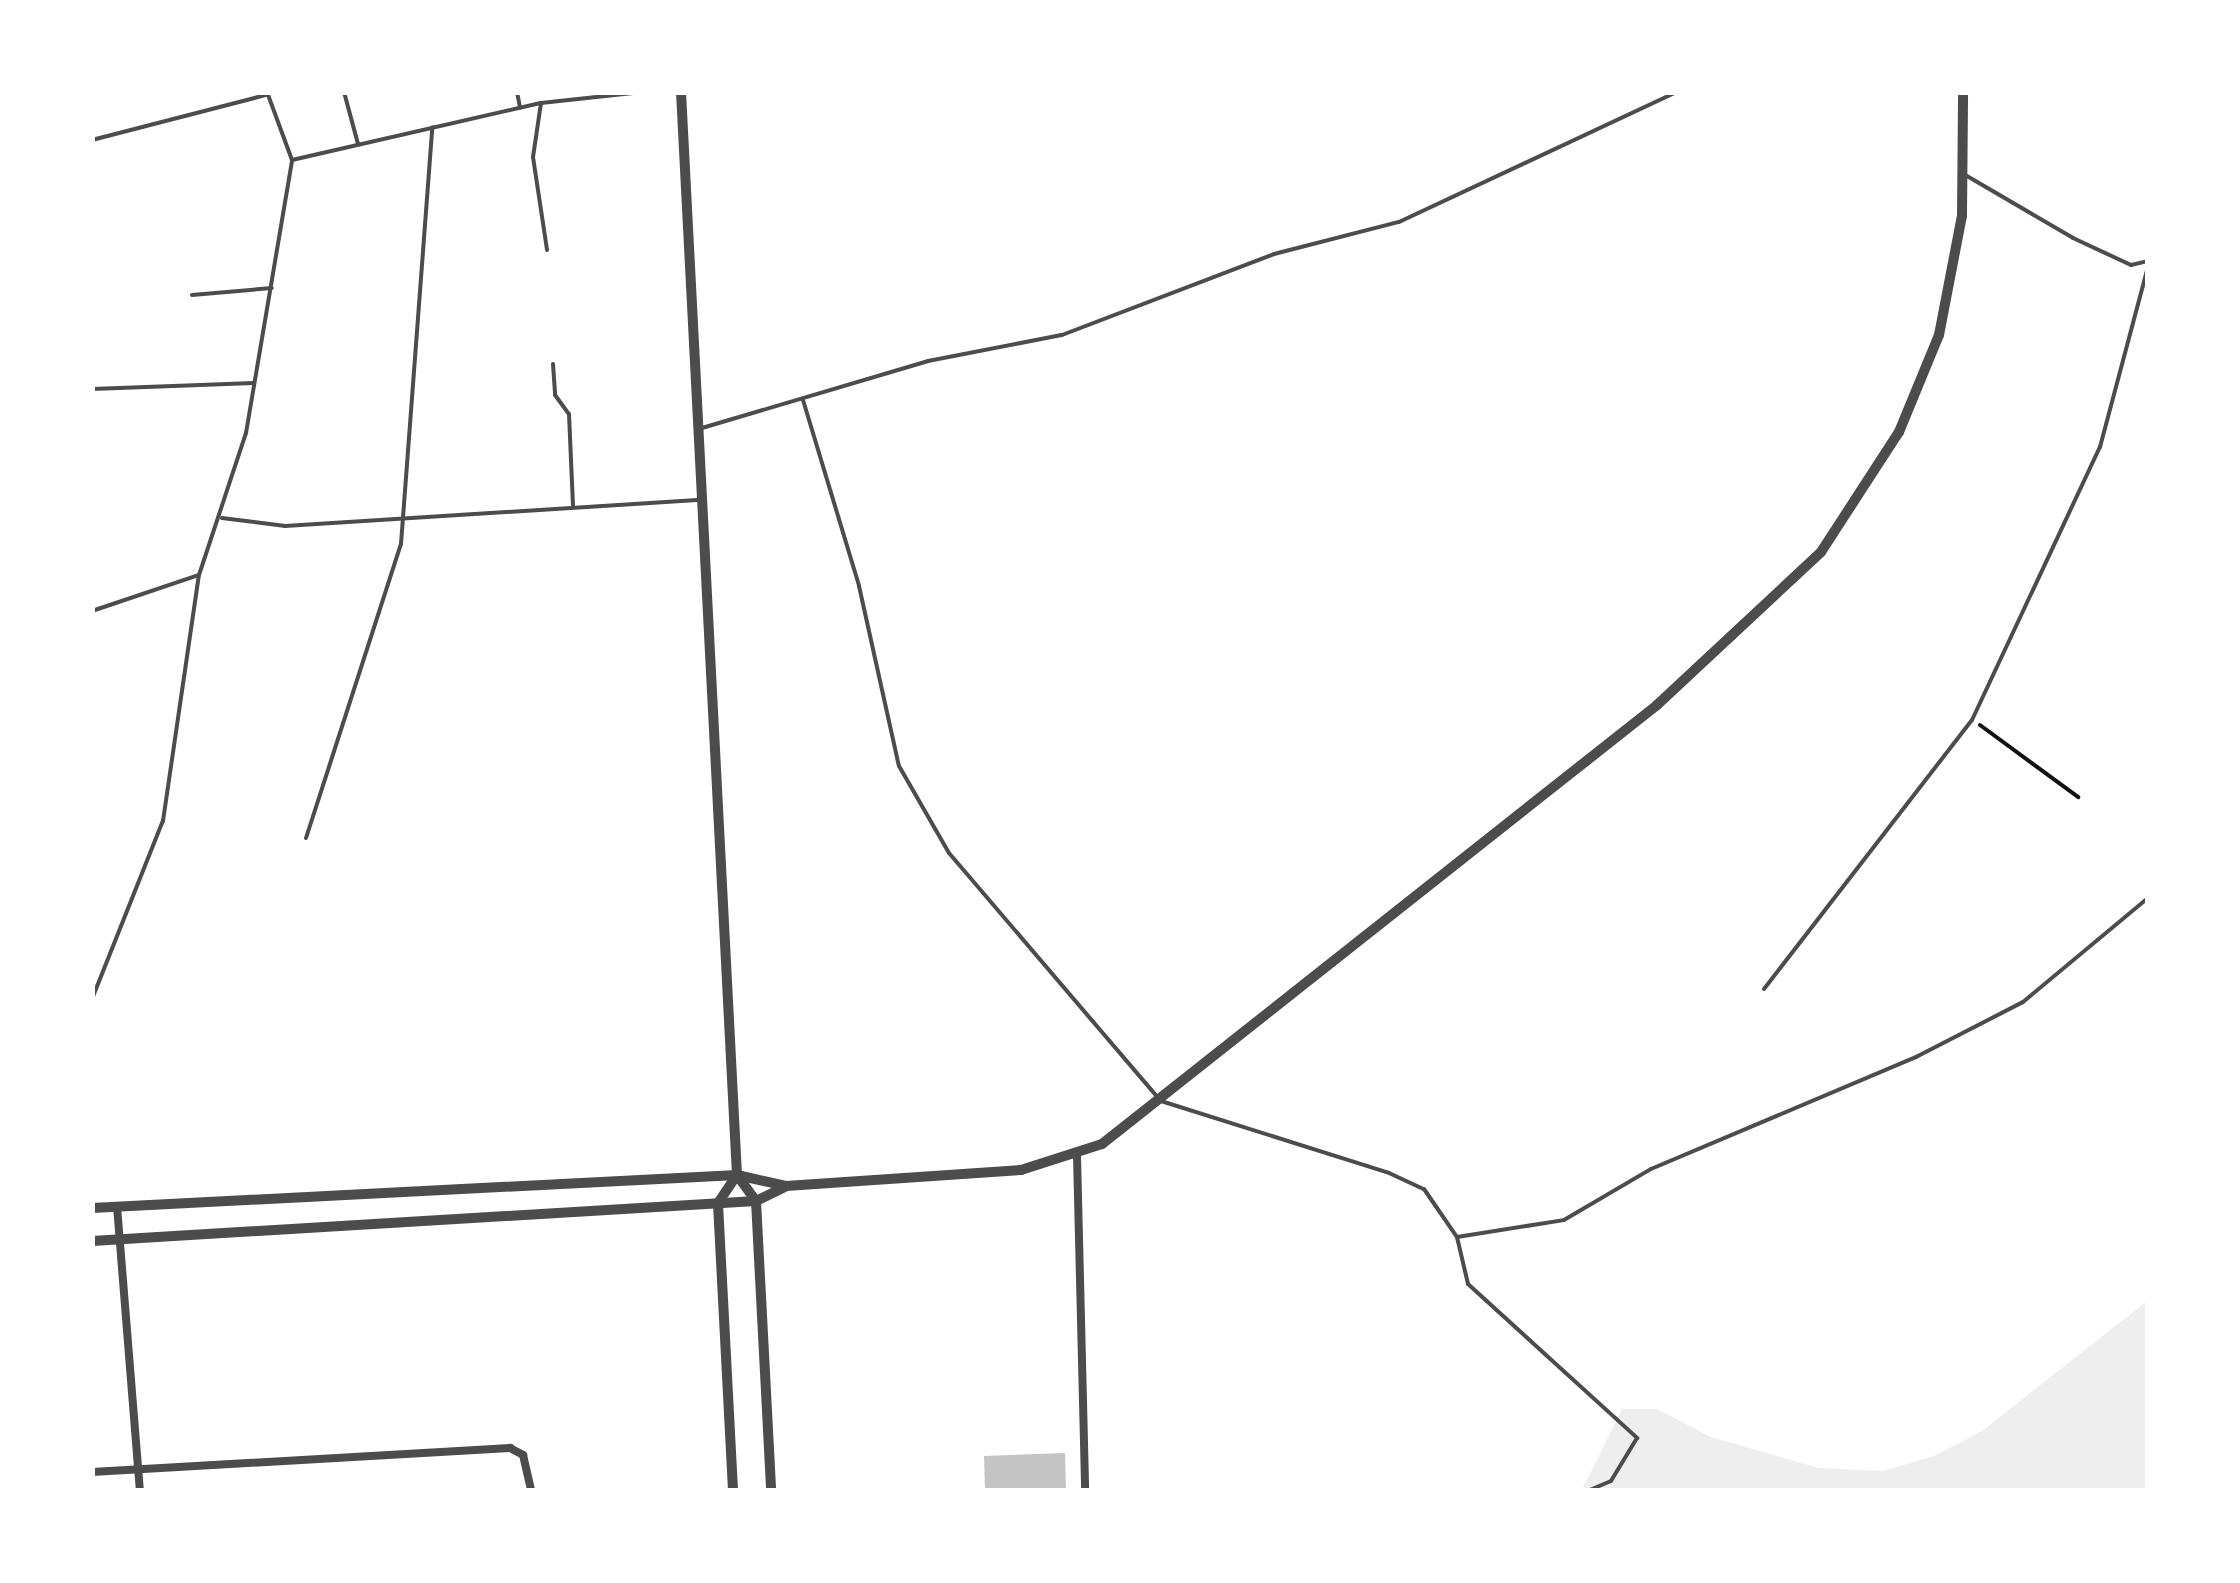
<!DOCTYPE html>
<html>
<head>
<meta charset="utf-8">
<style>
	body { margin:0 }
	#map { position:relative; width:2240px; height:1583px; overflow:hidden; background:#fff; font-family:Overpass,sans-serif }
	div>[style] { position:absolute }
	.green>* { inset:0; background:#eee }
	.building>* { inset:0; background:#c4c4c4 }
	.path>* { height:4px; margin:-2px; padding:0 2px; transform-origin:2px; border-radius:2px; background:#111 }
	.service>* { height:4px; margin:-2px; padding:0 2px; transform-origin:2px; border-radius:2px; background:#4c4c4c }
	.minor>* { height:8px; margin:-4px; padding:0 4px; transform-origin:4px; border-radius:4px; background:#4c4c4c }
	.tertiary>* { height:10px; margin:-5px; padding:0 5px; transform-origin:5px; border-radius:5px; background:#4c4c4c }
	span { translate:-50% -50%; white-space:nowrap; text-align:center; line-height:1.15; -webkit-text-stroke:9px #fff; paint-order:stroke }
	.frame { position:absolute; inset:0; border:95px solid #fff; pointer-events:none }
</style>
</head>
<body>
<div id="map">
	<div class="green">
		<div style="clip-path:polygon(2147px 1301px,2147px 1490px,1582px 1490px,1622px 1409px,1657px 1409px,1711px 1437px,1819px 1468px,1883px 1471px,1934px 1456px,1982px 1431px)"></div>
	</div>
	<div class="building">
		<div style="clip-path:polygon(1065px 1453px,1066px 1490px,985px 1490px,984px 1456px)"></div>
	</div>
	<div class="path">
		<div style="left:1980px;top:725px;width:122px;rotate:36.3deg"></div>
	</div>
	<div class="service">
		<div style="left:344px;top:92px;width:54px;rotate:74.9deg"></div>
		<div style="left:517px;top:92px;width:16px;rotate:79deg"></div>
		<div style="left:541px;top:103px;width:55px;rotate:98.4deg"></div>
		<div style="left:533px;top:157px;width:94px;rotate:81.4deg"></div>
		<div style="left:92px;top:140px;width:180px;rotate:-14.5deg"></div>
		<div style="left:292px;top:160px;width:255px;rotate:-12.9deg"></div>
		<div style="left:541px;top:103px;width:102px;rotate:-6.2deg"></div>
		<div style="left:1967px;top:176px;width:123px;rotate:30.3deg"></div>
		<div style="left:2073px;top:238px;width:64px;rotate:25deg"></div>
		<div style="left:2131px;top:265px;width:17px;rotate:-13deg"></div>
		<div style="left:192px;top:295px;width:80px;rotate:-5deg"></div>
		<div style="left:553px;top:364px;width:31px;rotate:86deg"></div>
		<div style="left:555px;top:395px;width:24px;rotate:54deg"></div>
		<div style="left:569px;top:414px;width:93px;rotate:87.5deg"></div>
		<div style="left:92px;top:389px;width:162px;rotate:-2.1deg"></div>
		<div style="left:803px;top:400px;width:194px;rotate:73.2deg"></div>
		<div style="left:859px;top:586px;width:184px;rotate:77.5deg"></div>
		<div style="left:899px;top:766px;width:100px;rotate:60.1deg"></div>
		<div style="left:949px;top:853px;width:326px;rotate:49.5deg"></div>
		<div style="left:1161px;top:1101px;width:239px;rotate:17.5deg"></div>
		<div style="left:1389px;top:1173px;width:38px;rotate:25deg"></div>
		<div style="left:1424px;top:1189px;width:58px;rotate:55.5deg"></div>
		<div style="left:1457px;top:1237px;width:108px;rotate:-9deg"></div>
		<div style="left:1564px;top:1220px;width:101px;rotate:-30.4deg"></div>
		<div style="left:1651px;top:1169px;width:288px;rotate:-22.9deg"></div>
		<div style="left:1916px;top:1057px;width:120px;rotate:-27.2deg"></div>
		<div style="left:2023px;top:1002px;width:163px;rotate:-39.8deg"></div>
		<div style="left:702px;top:428px;width:236px;rotate:-16.5deg"></div>
		<div style="left:928px;top:361px;width:136px;rotate:-11deg"></div>
		<div style="left:1062px;top:335px;width:227px;rotate:-20.9deg"></div>
		<div style="left:1274px;top:254px;width:129px;rotate:-14.4deg"></div>
		<div style="left:1399px;top:222px;width:306px;rotate:-25.1deg"></div>
		<div style="left:222px;top:518px;width:64px;rotate:7.2deg"></div>
		<div style="left:285px;top:526px;width:417px;rotate:-3.6deg"></div>
		<div style="left:92px;top:611px;width:113px;rotate:-18.6deg"></div>
		<div style="left:306px;top:838px;width:309px;rotate:-72.1deg"></div>
		<div style="left:401px;top:544px;width:418px;rotate:-85.7deg"></div>
		<div style="left:1764px;top:989px;width:340px;rotate:-52.3deg"></div>
		<div style="left:1972px;top:720px;width:302px;rotate:-64.9deg"></div>
		<div style="left:2100px;top:447px;width:186px;rotate:-75.1deg"></div>
		<div style="left:92px;top:999px;width:192px;rotate:-68.3deg"></div>
		<div style="left:163px;top:821px;width:249px;rotate:-81.7deg"></div>
		<div style="left:199px;top:575px;width:150px;rotate:-71.7deg"></div>
		<div style="left:246px;top:433px;width:277px;rotate:-80.4deg"></div>
		<div style="left:292px;top:160px;width:72px;rotate:-110.2deg"></div>
		<div style="left:1457px;top:1237px;width:48px;rotate:76.8deg"></div>
		<div style="left:1468px;top:1284px;width:229px;rotate:42.3deg"></div>
		<div style="left:1637px;top:1438px;width:50px;rotate:121.2deg"></div>
		<div style="left:1611px;top:1481px;width:23px;rotate:157deg"></div>
	</div>
	<div class="minor">
		<div style="left:1077px;top:1156px;width:334px;rotate:88.6deg"></div>
		<div style="left:117px;top:1206px;width:285px;rotate:85.4deg"></div>
		<div style="left:92px;top:1472px;width:419px;rotate:-3.3deg"></div>
		<div style="left:510px;top:1448px;width:15px;rotate:28deg"></div>
		<div style="left:523px;top:1455px;width:36px;rotate:77deg"></div>
	</div>
	<div class="tertiary">
		<div style="left:681px;top:92px;width:1084px;rotate:87.04deg"></div>
		<div style="left:737px;top:1175px;width:32px;rotate:54deg"></div>
		<div style="left:756px;top:1201px;width:289px;rotate:87deg"></div>
		<div style="left:92px;top:1208px;width:646px;rotate:-2.93deg"></div>
		<div style="left:737px;top:1175px;width:50px;rotate:12.7deg"></div>
		<div style="left:786px;top:1186px;width:236px;rotate:-3.9deg"></div>
		<div style="left:1021px;top:1170px;width:85px;rotate:-17.8deg"></div>
		<div style="left:1102px;top:1144px;width:708px;rotate:-38.34deg"></div>
		<div style="left:1657px;top:705px;width:224px;rotate:-43deg"></div>
		<div style="left:1821px;top:552px;width:143px;rotate:-57deg"></div>
		<div style="left:1899px;top:432px;width:105px;rotate:-67.6deg"></div>
		<div style="left:1939px;top:335px;width:121px;rotate:-79.1deg"></div>
		<div style="left:1962px;top:216px;width:124px;rotate:-89.5deg"></div>
		<div style="left:92px;top:1241px;width:665px;rotate:-3.45deg"></div>
		<div style="left:756px;top:1201px;width:32px;rotate:-26deg"></div>
		<div style="left:733px;top:1490px;width:287px;rotate:-93deg"></div>
		<div style="left:718px;top:1203px;width:34px;rotate:-56deg"></div>
	</div>
	<div class="frame"></div>
</div>
</body>
</html>
